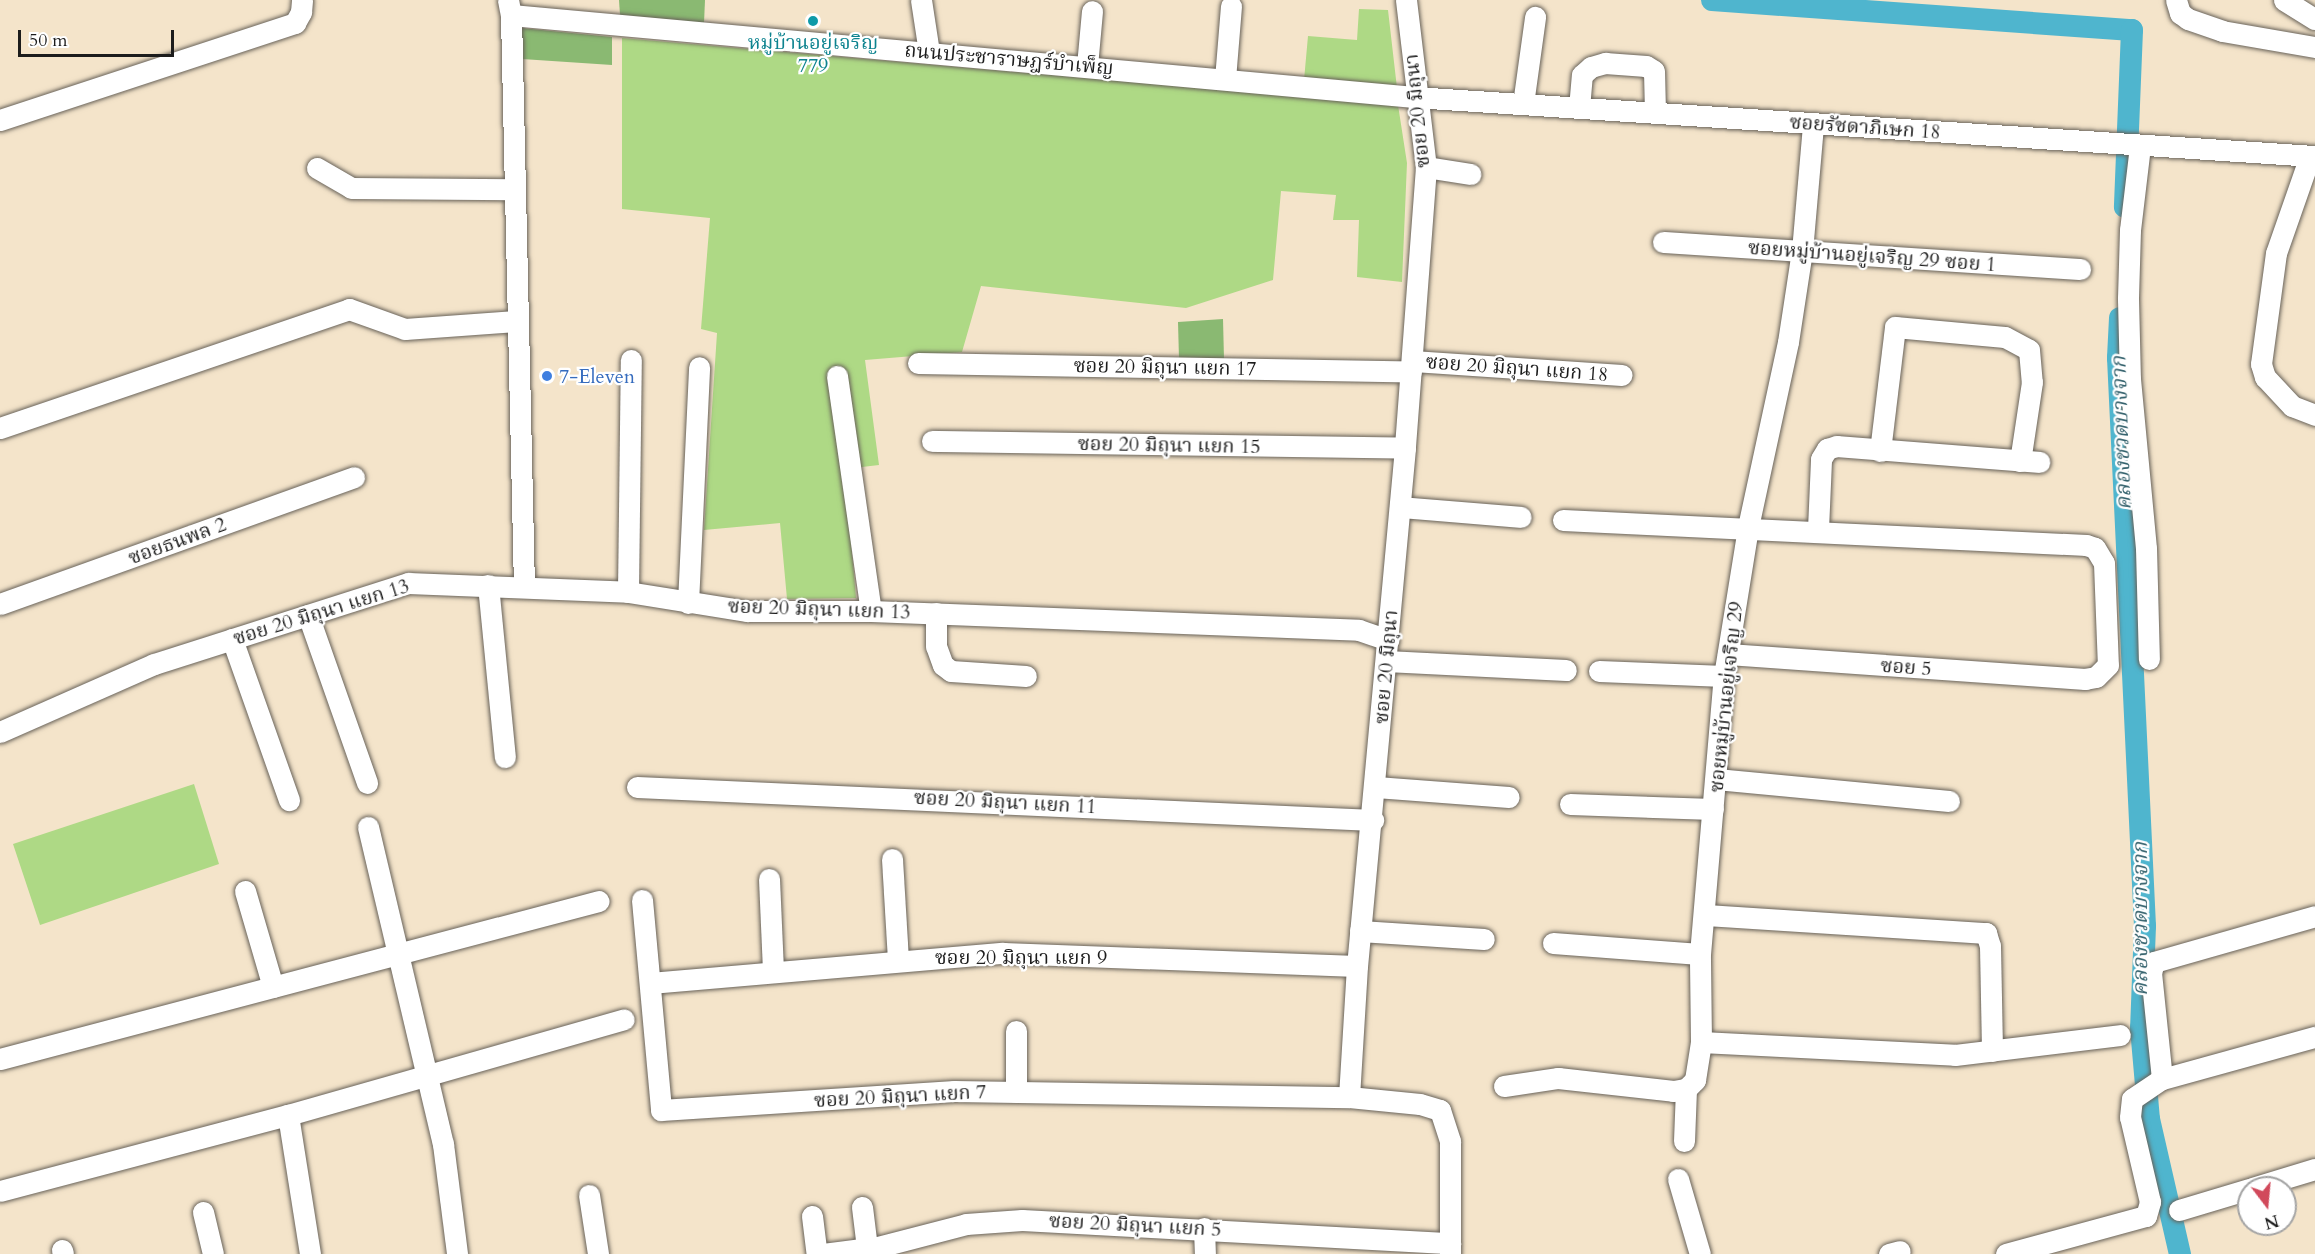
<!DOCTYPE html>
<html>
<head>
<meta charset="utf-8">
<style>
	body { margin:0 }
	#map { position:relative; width:2315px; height:1254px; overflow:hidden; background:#f4e4ca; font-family:Cardo,"Noto Serif Thai",serif }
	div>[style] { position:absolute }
	.green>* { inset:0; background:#aed985 }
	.forest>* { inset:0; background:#8ab972 }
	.canal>* { height:22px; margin:-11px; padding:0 11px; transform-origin:11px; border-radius:11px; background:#4fb5ce }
	.roads { filter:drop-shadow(0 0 2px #686259) drop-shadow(0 0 2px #686259) }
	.minor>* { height:21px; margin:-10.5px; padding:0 10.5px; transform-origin:10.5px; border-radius:10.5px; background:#fff }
	.dots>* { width:16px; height:16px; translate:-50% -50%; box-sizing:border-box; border:3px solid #fff; border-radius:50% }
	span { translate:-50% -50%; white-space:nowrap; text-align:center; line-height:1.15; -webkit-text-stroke:4.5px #fff; paint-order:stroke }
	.culture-label { font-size:20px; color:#0d838f }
	.street-label { font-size:20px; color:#1c1c1c }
	.shop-label { font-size:20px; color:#366cbe }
	.left { translate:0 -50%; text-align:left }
	.water-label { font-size:21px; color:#33616c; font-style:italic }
	.north { position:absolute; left:2237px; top:1176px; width:60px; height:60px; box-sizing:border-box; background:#fff; border:2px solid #a4a4a4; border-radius:50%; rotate:164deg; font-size:16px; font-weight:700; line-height:24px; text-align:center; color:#1c1c1c }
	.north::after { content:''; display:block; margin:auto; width:21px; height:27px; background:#d1495b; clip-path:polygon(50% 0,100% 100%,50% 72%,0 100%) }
	.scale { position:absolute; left:18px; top:30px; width:156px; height:27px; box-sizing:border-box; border:3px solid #1c1c1c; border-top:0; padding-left:8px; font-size:18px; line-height:21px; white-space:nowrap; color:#1c1c1c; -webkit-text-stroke:4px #fff; paint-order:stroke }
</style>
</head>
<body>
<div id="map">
	<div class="green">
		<div style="clip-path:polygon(1359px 9px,1388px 10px,1397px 88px,1304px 80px,1308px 36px,1357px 40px)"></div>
		<div style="clip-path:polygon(622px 38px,1398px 105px,1407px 163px,1402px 282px,1357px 277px,1359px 220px,1333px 220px,1336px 195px,1281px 191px,1273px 280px,1186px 308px,981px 286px,962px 352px,865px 360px,879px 465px,845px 469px,856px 598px,787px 599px,780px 523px,704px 530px,717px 333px,701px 329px,710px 218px,622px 209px)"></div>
		<div style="clip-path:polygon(194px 784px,219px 864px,40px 925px,13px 844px)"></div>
	</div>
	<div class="forest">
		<div style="clip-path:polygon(619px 0,705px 0,704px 23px,620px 15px)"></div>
		<div style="clip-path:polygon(521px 28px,612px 37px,612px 65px,522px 59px)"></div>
		<div style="clip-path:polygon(1223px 319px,1224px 359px,1179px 359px,1178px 322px)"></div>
	</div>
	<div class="canal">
		<div style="left:1712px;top:0;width:421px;rotate:4.1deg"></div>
		<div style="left:2132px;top:30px;width:177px;rotate:92.3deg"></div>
		<div style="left:2120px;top:318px;width:40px;rotate:92.9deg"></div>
		<div style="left:2118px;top:358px;width:569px;rotate:87.28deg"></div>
		<div style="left:2145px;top:926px;width:102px;rotate:92.2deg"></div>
		<div style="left:2141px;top:1028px;width:91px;rotate:85deg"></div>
		<div style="left:2149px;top:1119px;width:139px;rotate:77.1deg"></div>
	</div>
	<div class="roads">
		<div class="minor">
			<div style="left:508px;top:0;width:15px;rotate:79deg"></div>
			<div style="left:511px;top:15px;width:907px;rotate:5.19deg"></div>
			<div style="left:1414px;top:97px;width:903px;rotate:3.75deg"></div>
			<div style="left:921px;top:0;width:53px;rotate:81.3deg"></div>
			<div style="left:1406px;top:0;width:168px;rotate:83.2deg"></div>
			<div style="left:1426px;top:167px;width:282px;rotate:94.3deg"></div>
			<div style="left:1405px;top:448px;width:520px;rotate:95.29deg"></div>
			<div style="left:1357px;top:966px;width:131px;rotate:93.5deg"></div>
			<div style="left:1349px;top:1097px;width:71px;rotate:5.6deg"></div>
			<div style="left:1420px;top:1104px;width:21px;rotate:17deg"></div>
			<div style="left:1440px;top:1110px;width:33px;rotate:72deg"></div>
			<div style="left:1450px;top:1141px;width:113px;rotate:90deg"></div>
			<div style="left:2176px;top:0;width:14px;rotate:73deg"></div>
			<div style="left:2180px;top:13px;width:10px;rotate:37deg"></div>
			<div style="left:2188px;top:19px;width:36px;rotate:19deg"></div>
			<div style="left:2222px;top:31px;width:94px;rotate:9.8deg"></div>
			<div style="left:2284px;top:0;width:36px;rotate:32deg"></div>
			<div style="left:511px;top:15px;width:571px;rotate:88.7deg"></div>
			<div style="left:1087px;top:66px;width:55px;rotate:-84.8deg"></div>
			<div style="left:1225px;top:79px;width:73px;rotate:-85.3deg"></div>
			<div style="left:1523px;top:104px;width:88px;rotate:-82.1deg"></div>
			<div style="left:1579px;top:108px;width:33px;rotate:-85deg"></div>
			<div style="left:1582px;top:75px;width:12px;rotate:-42deg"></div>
			<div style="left:1591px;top:67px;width:15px;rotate:-16deg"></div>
			<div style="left:1605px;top:63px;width:41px;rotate:4.2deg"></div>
			<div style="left:1646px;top:66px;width:9px;rotate:32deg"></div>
			<div style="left:1654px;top:71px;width:42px;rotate:88.6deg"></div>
			<div style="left:0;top:120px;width:311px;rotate:-18.2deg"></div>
			<div style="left:295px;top:23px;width:13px;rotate:-61deg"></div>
			<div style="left:301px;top:12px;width:12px;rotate:-85deg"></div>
			<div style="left:2140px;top:146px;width:85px;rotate:96.8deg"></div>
			<div style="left:2130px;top:230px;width:69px;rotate:91.7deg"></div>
			<div style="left:2128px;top:299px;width:80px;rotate:88.6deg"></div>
			<div style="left:2130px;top:379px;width:170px;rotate:84.6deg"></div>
			<div style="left:2146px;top:548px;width:111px;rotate:88.5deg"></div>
			<div style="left:2310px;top:156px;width:103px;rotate:109.3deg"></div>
			<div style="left:2276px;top:253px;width:112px;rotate:97.7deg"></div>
			<div style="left:2261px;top:364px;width:14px;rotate:73deg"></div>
			<div style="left:2265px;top:377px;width:40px;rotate:47deg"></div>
			<div style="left:2292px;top:406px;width:25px;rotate:21deg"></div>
			<div style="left:1426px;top:167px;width:45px;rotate:9deg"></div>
			<div style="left:317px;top:168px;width:39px;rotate:30deg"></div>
			<div style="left:351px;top:188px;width:163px;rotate:0.4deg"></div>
			<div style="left:1663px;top:242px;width:418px;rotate:3.7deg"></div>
			<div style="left:1412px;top:361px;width:210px;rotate:3.8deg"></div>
			<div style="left:918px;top:363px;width:493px;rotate:1deg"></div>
			<div style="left:837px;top:376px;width:237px;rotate:81.8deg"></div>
			<div style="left:0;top:428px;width:369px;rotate:-18.8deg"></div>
			<div style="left:349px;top:309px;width:59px;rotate:19.7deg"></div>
			<div style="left:405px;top:329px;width:111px;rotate:-4.1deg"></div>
			<div style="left:932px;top:441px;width:473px;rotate:0.8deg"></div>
			<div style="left:1880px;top:451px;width:125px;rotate:-83.1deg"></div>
			<div style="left:1895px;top:327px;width:110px;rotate:5.2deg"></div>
			<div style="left:2005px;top:337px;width:27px;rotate:28deg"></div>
			<div style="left:2029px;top:350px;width:32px;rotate:85deg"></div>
			<div style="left:2032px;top:382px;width:80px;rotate:98.6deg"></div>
			<div style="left:1400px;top:507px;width:121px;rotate:4.7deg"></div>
			<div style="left:1563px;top:520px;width:524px;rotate:2.74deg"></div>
			<div style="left:2086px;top:545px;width:9px;rotate:18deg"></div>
			<div style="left:2095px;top:548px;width:17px;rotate:59deg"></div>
			<div style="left:2104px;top:563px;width:102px;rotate:87.8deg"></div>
			<div style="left:2108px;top:665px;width:17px;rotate:135deg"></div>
			<div style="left:2096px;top:677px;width:11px;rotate:170deg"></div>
			<div style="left:2085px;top:679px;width:358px;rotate:-176deg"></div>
			<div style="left:1818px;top:529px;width:70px;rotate:-87.5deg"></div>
			<div style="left:1821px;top:459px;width:12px;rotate:-59deg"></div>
			<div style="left:1827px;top:449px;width:10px;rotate:-17deg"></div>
			<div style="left:1837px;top:446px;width:203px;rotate:4.5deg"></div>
			<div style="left:488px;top:585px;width:173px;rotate:84.4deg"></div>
			<div style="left:628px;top:592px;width:232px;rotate:-89.3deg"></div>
			<div style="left:688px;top:603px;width:236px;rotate:-87.3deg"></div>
			<div style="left:0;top:604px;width:376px;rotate:-19.7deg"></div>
			<div style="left:936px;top:613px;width:33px;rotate:90deg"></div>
			<div style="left:936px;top:646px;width:20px;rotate:70deg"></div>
			<div style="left:943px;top:665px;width:10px;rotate:37deg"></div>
			<div style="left:951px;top:671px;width:75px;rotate:3.8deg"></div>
			<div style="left:308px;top:615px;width:178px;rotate:70.6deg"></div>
			<div style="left:232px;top:639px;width:171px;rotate:70.5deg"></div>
			<div style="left:1386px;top:661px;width:180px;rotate:2.9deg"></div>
			<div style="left:1599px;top:671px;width:125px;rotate:2.3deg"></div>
			<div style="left:0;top:732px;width:168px;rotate:-23.8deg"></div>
			<div style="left:154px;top:664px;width:267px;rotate:-17.7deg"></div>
			<div style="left:408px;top:583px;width:220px;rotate:2.3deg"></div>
			<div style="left:628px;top:592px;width:121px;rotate:9.1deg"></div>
			<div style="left:747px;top:611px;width:124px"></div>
			<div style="left:871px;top:611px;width:488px;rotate:2.2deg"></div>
			<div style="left:1359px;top:630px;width:31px;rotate:19deg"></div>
			<div style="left:1716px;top:779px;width:234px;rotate:5.4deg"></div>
			<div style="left:637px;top:787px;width:737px;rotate:2.57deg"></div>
			<div style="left:1376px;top:787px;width:133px;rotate:4.3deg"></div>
			<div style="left:1570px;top:804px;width:143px;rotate:2deg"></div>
			<div style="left:368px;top:827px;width:326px;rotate:76.7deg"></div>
			<div style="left:443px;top:1144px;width:111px;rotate:82.7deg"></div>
			<div style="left:892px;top:859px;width:101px;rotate:86.6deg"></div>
			<div style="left:769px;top:879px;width:92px;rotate:87.5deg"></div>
			<div style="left:245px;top:891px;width:100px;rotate:73.7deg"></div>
			<div style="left:642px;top:900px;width:211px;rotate:84.8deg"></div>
			<div style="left:661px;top:1110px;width:294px;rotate:-3.7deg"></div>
			<div style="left:954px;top:1091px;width:395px;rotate:0.9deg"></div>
			<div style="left:1706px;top:915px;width:281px;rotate:3.7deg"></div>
			<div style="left:1986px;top:933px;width:14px;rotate:73deg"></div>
			<div style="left:1990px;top:946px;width:105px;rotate:88.9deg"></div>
			<div style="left:1360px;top:931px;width:124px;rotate:3.7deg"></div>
			<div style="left:1553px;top:943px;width:147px;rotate:4.3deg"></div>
			<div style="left:650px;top:983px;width:354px;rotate:-4.9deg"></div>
			<div style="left:1003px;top:953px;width:354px;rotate:2.1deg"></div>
			<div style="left:1016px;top:1031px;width:61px;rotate:90deg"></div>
			<div style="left:1701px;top:1042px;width:254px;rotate:2.9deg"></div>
			<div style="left:1955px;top:1055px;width:166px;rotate:-6.9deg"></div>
			<div style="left:0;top:1059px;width:619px;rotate:-14.78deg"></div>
			<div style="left:2162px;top:1079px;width:107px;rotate:-95.9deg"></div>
			<div style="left:2151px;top:973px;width:11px;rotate:-75deg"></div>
			<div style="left:2154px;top:962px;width:167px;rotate:-15.9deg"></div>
			<div style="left:1504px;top:1086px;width:55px;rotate:-8.4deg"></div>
			<div style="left:1558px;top:1078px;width:116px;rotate:6.4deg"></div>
			<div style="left:1673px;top:1091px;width:13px;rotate:-9deg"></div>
			<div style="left:1686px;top:1089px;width:13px;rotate:-45deg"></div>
			<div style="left:1695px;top:1080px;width:38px;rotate:-81deg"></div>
			<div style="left:1701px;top:1042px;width:88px;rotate:-90.7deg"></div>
			<div style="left:1700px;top:954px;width:279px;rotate:-85.1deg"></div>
			<div style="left:1724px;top:676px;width:151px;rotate:-80.8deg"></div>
			<div style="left:1748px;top:527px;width:189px;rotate:-77.8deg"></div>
			<div style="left:1788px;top:342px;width:92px;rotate:-81.3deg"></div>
			<div style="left:1802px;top:251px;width:127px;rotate:-85deg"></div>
			<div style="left:288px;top:1115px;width:141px;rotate:81deg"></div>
			<div style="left:1684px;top:1141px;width:52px;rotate:-87.8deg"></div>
			<div style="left:1678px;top:1179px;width:78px;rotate:73.7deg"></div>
			<div style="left:2252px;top:1188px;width:66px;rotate:-16.8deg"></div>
			<div style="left:0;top:1191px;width:298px;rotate:-14.8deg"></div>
			<div style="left:288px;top:1115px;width:349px;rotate:-15.9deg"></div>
			<div style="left:589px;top:1195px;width:60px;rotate:81.3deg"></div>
			<div style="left:862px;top:1207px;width:41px;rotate:83deg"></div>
			<div style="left:2179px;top:1210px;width:73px;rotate:-16.7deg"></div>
			<div style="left:203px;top:1212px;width:43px;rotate:76.6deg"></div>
			<div style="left:812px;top:1216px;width:38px;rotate:83deg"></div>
			<div style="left:1204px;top:1228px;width:26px;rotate:88deg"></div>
			<div style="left:62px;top:1250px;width:4px;rotate:76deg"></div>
			<div style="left:823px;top:1254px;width:55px;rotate:-7.3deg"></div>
			<div style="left:878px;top:1247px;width:91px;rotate:-14.6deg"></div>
			<div style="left:966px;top:1224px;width:56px;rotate:-4.1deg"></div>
			<div style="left:1022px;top:1220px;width:429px;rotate:3.1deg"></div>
			<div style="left:1889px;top:1254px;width:11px;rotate:-15deg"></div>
			<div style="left:2006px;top:1254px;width:145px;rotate:-15.2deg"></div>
			<div style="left:2146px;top:1216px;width:15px;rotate:-74deg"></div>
			<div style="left:2150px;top:1202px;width:87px;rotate:-103.2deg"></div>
			<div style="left:2130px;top:1117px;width:18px;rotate:-84deg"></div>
			<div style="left:2132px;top:1099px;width:36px;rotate:-34deg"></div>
			<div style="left:2162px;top:1079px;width:159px;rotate:-15.4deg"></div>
		</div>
	</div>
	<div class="dots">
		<div style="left:813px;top:21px;background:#0f9aa8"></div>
		<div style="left:547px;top:376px;background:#3f7fe0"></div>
	</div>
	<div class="culture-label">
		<span style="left:813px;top:54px">หมู่บ้านอยู่เจริญ<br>779</span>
	</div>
	<div class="street-label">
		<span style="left:1009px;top:59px;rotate:5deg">ถนนประชาราษฎร์บำเพ็ญ</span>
		<span style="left:1417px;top:111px;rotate:-96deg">ซอย 20 มิถุนา</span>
		<span style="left:1865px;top:127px;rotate:4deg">ซอยรัชดาภิเษก 18</span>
		<span style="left:1872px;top:256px;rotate:4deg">ซอยหมู่บ้านอยู่เจริญ 29 ซอย 1</span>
		<span style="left:1165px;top:367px;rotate:1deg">ซอย 20 มิถุนา แยก 17</span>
		<span style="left:1517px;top:368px;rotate:4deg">ซอย 20 มิถุนา แยก 18</span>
		<span style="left:1169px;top:445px;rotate:1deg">ซอย 20 มิถุนา แยก 15</span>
		<span style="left:177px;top:541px;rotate:-20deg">ซอยธนพล 2</span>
		<span style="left:819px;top:609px;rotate:2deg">ซอย 20 มิถุนา แยก 13</span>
		<span style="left:321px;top:612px;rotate:-17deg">ซอย 20 มิถุนา แยก 13</span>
		<span style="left:1386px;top:667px;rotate:-85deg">ซอย 20 มิถุนา</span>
		<span style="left:1906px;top:667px;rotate:4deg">ซอย 5</span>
		<span style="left:1726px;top:697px;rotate:-84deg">ซอยหมู่บ้านอยู่เจริญ 29</span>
		<span style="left:1005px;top:802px;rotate:3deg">ซอย 20 มิถุนา แยก 11</span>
		<span style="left:1021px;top:957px">ซอย 20 มิถุนา แยก 9</span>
		<span style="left:900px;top:1096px;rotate:-3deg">ซอย 20 มิถุนา แยก 7</span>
		<span style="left:1135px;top:1225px;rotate:3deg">ซอย 20 มิถุนา แยก 5</span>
	</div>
	<div class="shop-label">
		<span class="left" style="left:559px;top:376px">7-Eleven</span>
	</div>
	<div class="water-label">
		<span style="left:2122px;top:433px;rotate:-92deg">คลองชวดบางจาก</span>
		<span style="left:2141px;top:919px;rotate:-90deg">คลองชวดบางจาก</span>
	</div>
	<div class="north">N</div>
	<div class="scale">50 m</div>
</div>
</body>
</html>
